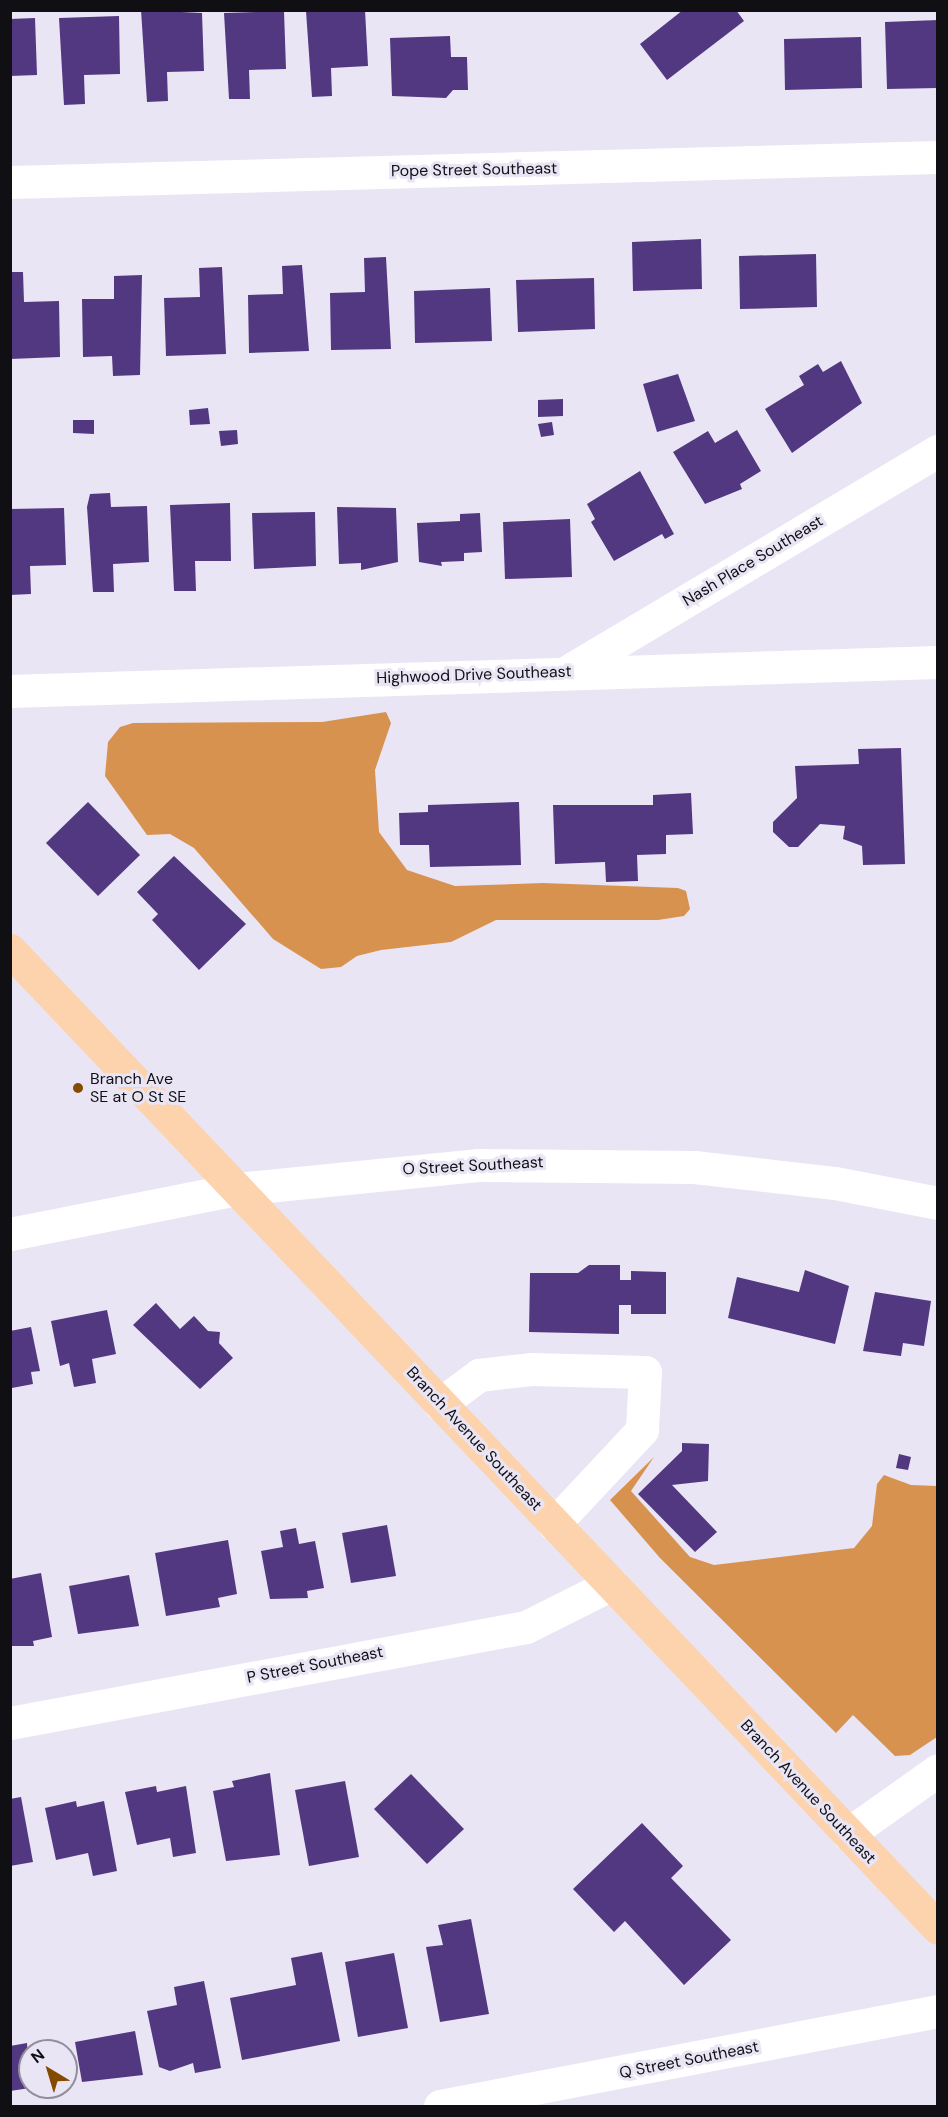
<!DOCTYPE html>
<html>
<head>
<meta charset="utf-8">
<style>
	body { margin:0 }
	#map { position:relative; width:948px; height:2117px; overflow:hidden; background:#e9e5f4; font-family:"DM Sans",sans-serif }
	div>[style] { position:absolute }
	.forest>* { inset:0; background:#d89250 }
	.building>* { inset:0; background:#513880 }
	.minor>* { height:33px; margin:-16.5px; padding:0 16.5px; transform-origin:16.5px; border-radius:16.5px; background:#fff }
	.major>* { height:33px; margin:-16.5px; padding:0 16.5px; transform-origin:16.5px; border-radius:16.5px; background:#fdd3ad }
	.dots>* { width:16px; height:16px; translate:-50% -50%; box-sizing:border-box; border:3px solid #e9e5f4; border-radius:50% }
	span { translate:-50% -50%; white-space:nowrap; text-align:center; line-height:1.15; -webkit-text-stroke:6px #e9e5f4; paint-order:stroke }
	.street-label { font-size:16px; color:#100f14 }
	.poi-label { font-size:16px; color:#100f14 }
	.left { translate:0 -50%; text-align:left }
	.frame { position:absolute; inset:0; border:12px solid #100f14; pointer-events:none }
	.north { position:absolute; left:18px; top:2039px; width:60px; height:60px; box-sizing:border-box; background:#e9e5f4; border:2px solid #928f9a; border-radius:50%; rotate:322deg; font-size:16px; font-weight:700; line-height:24px; text-align:center; color:#100f14 }
	.north::after { content:''; display:block; margin:auto; width:21px; height:27px; background:#844b00; clip-path:polygon(50% 0,100% 100%,50% 72%,0 100%) }
</style>
</head>
<body>
<div id="map">
	<div class="forest">
		<div style="clip-path:polygon(386px 712px,391px 723px,375px 770px,379px 832px,407px 870px,455px 886px,543px 883px,678px 888px,686px 891px,690px 909px,684px 916px,658px 920px,496px 920px,451px 942px,381px 950px,357px 956px,341px 967px,321px 969px,273px 939px,194px 848px,170px 834px,147px 835px,105px 776px,108px 742px,120px 727px,133px 723px,322px 722px)"></div>
		<div style="clip-path:polygon(654px 1457px,631px 1491px,690px 1557px,714px 1565px,854px 1548px,872px 1526px,877px 1484px,884px 1475px,911px 1485px,937px 1486px,937px 1737px,910px 1755px,895px 1756px,853px 1715px,836px 1733px,660px 1558px,610px 1500px)"></div>
	</div>
	<div class="building">
		<div style="clip-path:polygon(141px 10px,202px 13px,204px 71px,167px 72px,168px 101px,147px 102px)"></div>
		<div style="clip-path:polygon(365px 10px,368px 66px,331px 68px,332px 96px,312px 97px,306px 11px)"></div>
		<div style="clip-path:polygon(683px 10px,736px 10px,744px 21px,667px 80px,640px 44px)"></div>
		<div style="clip-path:polygon(284px 11px,286px 69px,249px 70px,250px 99px,229px 99px,224px 13px)"></div>
		<div style="clip-path:polygon(119px 16px,120px 74px,84px 75px,85px 104px,64px 105px,59px 18px)"></div>
		<div style="clip-path:polygon(35px 18px,37px 75px,10px 76px,10px 19px)"></div>
		<div style="clip-path:polygon(938px 20px,938px 88px,887px 89px,885px 22px)"></div>
		<div style="clip-path:polygon(450px 36px,451px 57px,467px 57px,468px 90px,453px 90px,446px 98px,392px 96px,390px 38px)"></div>
		<div style="clip-path:polygon(861px 37px,862px 88px,785px 90px,784px 39px)"></div>
		<div style="clip-path:polygon(701px 239px,702px 289px,633px 291px,632px 242px)"></div>
		<div style="clip-path:polygon(816px 254px,817px 307px,740px 309px,739px 256px)"></div>
		<div style="clip-path:polygon(386px 257px,391px 349px,331px 350px,330px 293px,365px 292px,364px 258px)"></div>
		<div style="clip-path:polygon(302px 265px,309px 351px,249px 353px,248px 295px,283px 294px,282px 266px)"></div>
		<div style="clip-path:polygon(222px 267px,226px 354px,166px 356px,164px 298px,200px 297px,199px 268px)"></div>
		<div style="clip-path:polygon(10px 272px,23px 272px,24px 302px,59px 301px,60px 357px,10px 359px)"></div>
		<div style="clip-path:polygon(142px 275px,140px 375px,113px 376px,112px 356px,83px 357px,82px 299px,114px 299px,114px 276px)"></div>
		<div style="clip-path:polygon(594px 278px,595px 329px,518px 332px,516px 280px)"></div>
		<div style="clip-path:polygon(490px 288px,492px 341px,415px 343px,414px 291px)"></div>
		<div style="clip-path:polygon(841px 361px,862px 403px,792px 453px,765px 409px,804px 385px,799px 376px,818px 364px,823px 372px)"></div>
		<div style="clip-path:polygon(678px 374px,695px 421px,657px 432px,643px 384px)"></div>
		<div style="clip-path:polygon(563px 399px,563px 416px,538px 417px,538px 400px)"></div>
		<div style="clip-path:polygon(208px 408px,210px 424px,190px 425px,189px 410px)"></div>
		<div style="clip-path:polygon(73px 420px,94px 420px,94px 434px,73px 433px)"></div>
		<div style="clip-path:polygon(552px 422px,554px 435px,541px 437px,538px 424px)"></div>
		<div style="clip-path:polygon(237px 430px,238px 444px,221px 446px,219px 431px)"></div>
		<div style="clip-path:polygon(737px 430px,761px 471px,740px 484px,742px 489px,705px 504px,673px 452px,708px 431px,715px 443px)"></div>
		<div style="clip-path:polygon(640px 471px,674px 534px,665px 539px,662px 534px,614px 561px,591px 522px,595px 519px,587px 504px)"></div>
		<div style="clip-path:polygon(110px 493px,111px 507px,147px 506px,149px 562px,113px 564px,114px 592px,93px 592px,87px 507px,90px 494px)"></div>
		<div style="clip-path:polygon(230px 503px,231px 561px,195px 561px,196px 591px,174px 591px,170px 505px)"></div>
		<div style="clip-path:polygon(337px 507px,396px 508px,398px 562px,361px 570px,361px 563px,339px 564px)"></div>
		<div style="clip-path:polygon(64px 508px,66px 565px,30px 566px,31px 594px,10px 595px,10px 509px)"></div>
		<div style="clip-path:polygon(315px 512px,316px 566px,254px 569px,252px 513px)"></div>
		<div style="clip-path:polygon(480px 513px,482px 552px,464px 553px,464px 561px,441px 562px,442px 566px,419px 562px,417px 523px,460px 521px,460px 514px)"></div>
		<div style="clip-path:polygon(570px 519px,572px 577px,505px 579px,503px 522px)"></div>
		<div style="clip-path:polygon(901px 748px,905px 864px,863px 865px,862px 846px,843px 839px,845px 826px,820px 824px,798px 847px,789px 847px,773px 832px,773px 822px,797px 798px,795px 766px,859px 764px,858px 749px)"></div>
		<div style="clip-path:polygon(691px 793px,693px 834px,666px 835px,666px 854px,637px 855px,638px 881px,606px 882px,605px 862px,555px 864px,553px 805px,653px 805px,653px 795px)"></div>
		<div style="clip-path:polygon(88px 802px,140px 855px,98px 896px,46px 843px)"></div>
		<div style="clip-path:polygon(519px 802px,521px 865px,430px 867px,429px 845px,400px 845px,399px 813px,428px 812px,428px 805px)"></div>
		<div style="clip-path:polygon(174px 856px,246px 924px,199px 970px,152px 920px,158px 914px,137px 892px)"></div>
		<div style="clip-path:polygon(589px 1265px,620px 1265px,620px 1280px,631px 1280px,631px 1271px,666px 1272px,666px 1314px,631px 1314px,631px 1305px,619px 1305px,619px 1334px,529px 1332px,530px 1273px,578px 1273px)"></div>
		<div style="clip-path:polygon(805px 1270px,849px 1286px,835px 1344px,728px 1318px,737px 1277px,799px 1292px)"></div>
		<div style="clip-path:polygon(875px 1292px,931px 1301px,924px 1346px,903px 1343px,901px 1356px,863px 1351px)"></div>
		<div style="clip-path:polygon(156px 1303px,180px 1329px,194px 1316px,208px 1331px,220px 1332px,219px 1343px,233px 1358px,200px 1389px,133px 1325px)"></div>
		<div style="clip-path:polygon(107px 1310px,116px 1354px,92px 1359px,96px 1383px,74px 1387px,69px 1363px,60px 1366px,51px 1321px)"></div>
		<div style="clip-path:polygon(31px 1327px,40px 1371px,31px 1372px,33px 1384px,12px 1388px,10px 1331px)"></div>
		<div style="clip-path:polygon(682px 1443px,709px 1444px,708px 1481px,672px 1485px,717px 1532px,695px 1552px,638px 1494px,682px 1451px)"></div>
		<div style="clip-path:polygon(899px 1454px,911px 1457px,908px 1470px,896px 1468px)"></div>
		<div style="clip-path:polygon(387px 1525px,396px 1576px,351px 1583px,342px 1533px)"></div>
		<div style="clip-path:polygon(296px 1528px,299px 1544px,315px 1541px,324px 1588px,307px 1591px,308px 1598px,270px 1599px,261px 1551px,283px 1547px,280px 1531px)"></div>
		<div style="clip-path:polygon(228px 1540px,237px 1594px,218px 1598px,220px 1607px,166px 1616px,155px 1553px)"></div>
		<div style="clip-path:polygon(41px 1573px,52px 1637px,33px 1641px,34px 1646px,10px 1646px,10px 1579px)"></div>
		<div style="clip-path:polygon(129px 1575px,139px 1626px,78px 1634px,69px 1586px)"></div>
		<div style="clip-path:polygon(270px 1773px,280px 1855px,226px 1861px,213px 1791px,234px 1787px,232px 1781px)"></div>
		<div style="clip-path:polygon(411px 1774px,464px 1829px,427px 1864px,374px 1809px)"></div>
		<div style="clip-path:polygon(345px 1781px,359px 1857px,309px 1866px,295px 1790px)"></div>
		<div style="clip-path:polygon(156px 1786px,157px 1792px,186px 1786px,196px 1853px,173px 1857px,170px 1838px,137px 1845px,125px 1792px)"></div>
		<div style="clip-path:polygon(21px 1797px,33px 1862px,10px 1866px,10px 1799px)"></div>
		<div style="clip-path:polygon(76px 1801px,77px 1807px,104px 1801px,117px 1871px,93px 1876px,88px 1853px,56px 1860px,45px 1808px)"></div>
		<div style="clip-path:polygon(642px 1823px,683px 1866px,671px 1878px,731px 1940px,684px 1985px,625px 1921px,614px 1932px,573px 1889px)"></div>
		<div style="clip-path:polygon(471px 1919px,489px 2014px,440px 2022px,426px 1947px,443px 1945px,438px 1925px)"></div>
		<div style="clip-path:polygon(322px 1952px,340px 2041px,242px 2060px,230px 1998px,296px 1985px,291px 1958px)"></div>
		<div style="clip-path:polygon(394px 1953px,408px 2028px,358px 2037px,345px 1962px)"></div>
		<div style="clip-path:polygon(204px 1981px,221px 2068px,195px 2073px,193px 2063px,170px 2071px,159px 2067px,147px 2011px,177px 2005px,174px 1987px)"></div>
		<div style="clip-path:polygon(135px 2031px,143px 2075px,82px 2082px,75px 2042px)"></div>
		<div style="clip-path:polygon(27px 2043px,30px 2088px,10px 2091px,10px 2046px)"></div>
	</div>
	<div class="minor">
		<div style="left:10px;top:182px;width:928px;rotate:-1.54deg"></div>
		<div style="left:570px;top:670px;width:428px;rotate:-30.8deg"></div>
		<div style="left:10px;top:691px;width:928px;rotate:-1.79deg"></div>
		<div style="left:10px;top:1234px;width:231px;rotate:-11.2deg"></div>
		<div style="left:237px;top:1189px;width:241px;rotate:-5.7deg"></div>
		<div style="left:477px;top:1165px;width:217px;rotate:0.5deg"></div>
		<div style="left:694px;top:1167px;width:142px;rotate:6.5deg"></div>
		<div style="left:835px;top:1183px;width:105px;rotate:11deg"></div>
		<div style="left:440px;top:1404px;width:49px;rotate:-36.6deg"></div>
		<div style="left:479px;top:1375px;width:52px;rotate:-6.6deg"></div>
		<div style="left:531px;top:1369px;width:114px;rotate:1.5deg"></div>
		<div style="left:645px;top:1372px;width:58px;rotate:93deg"></div>
		<div style="left:642px;top:1430px;width:129px;rotate:133.1deg"></div>
		<div style="left:10px;top:1723px;width:525px;rotate:-10.54deg"></div>
		<div style="left:526px;top:1627px;width:96px;rotate:-26.6deg"></div>
		<div style="left:848px;top:1834px;width:110px;rotate:-35.4deg"></div>
		<div style="left:440px;top:2106px;width:507px;rotate:-10.8deg"></div>
	</div>
	<div class="major">
		<div style="left:10px;top:950px;width:1348px;rotate:46.5deg"></div>
	</div>
	<div class="dots">
		<div style="left:78px;top:1088px;background:#844b00"></div>
	</div>
	<div class="street-label">
		<span style="left:474px;top:170px;rotate:-1deg">Pope Street Southeast</span>
		<span style="left:753px;top:561px;rotate:-31deg">Nash Place Southeast</span>
		<span style="left:474px;top:675px;rotate:-2deg">Highwood Drive Southeast</span>
		<span style="left:473px;top:1166px;rotate:-3deg">O Street Southeast</span>
		<span style="left:474px;top:1439px;rotate:47deg">Branch Avenue Southeast</span>
		<span style="left:315px;top:1665px;rotate:-11deg">P Street Southeast</span>
		<span style="left:808px;top:1792px;rotate:47deg">Branch Avenue Southeast</span>
		<span style="left:689px;top:2060px;rotate:-11deg">Q Street Southeast</span>
	</div>
	<div class="poi-label">
		<span class="left" style="left:90px;top:1088px">Branch Ave<br>SE at O St SE</span>
	</div>
	<div class="frame"></div>
	<div class="north">N</div>
</div>
</body>
</html>
